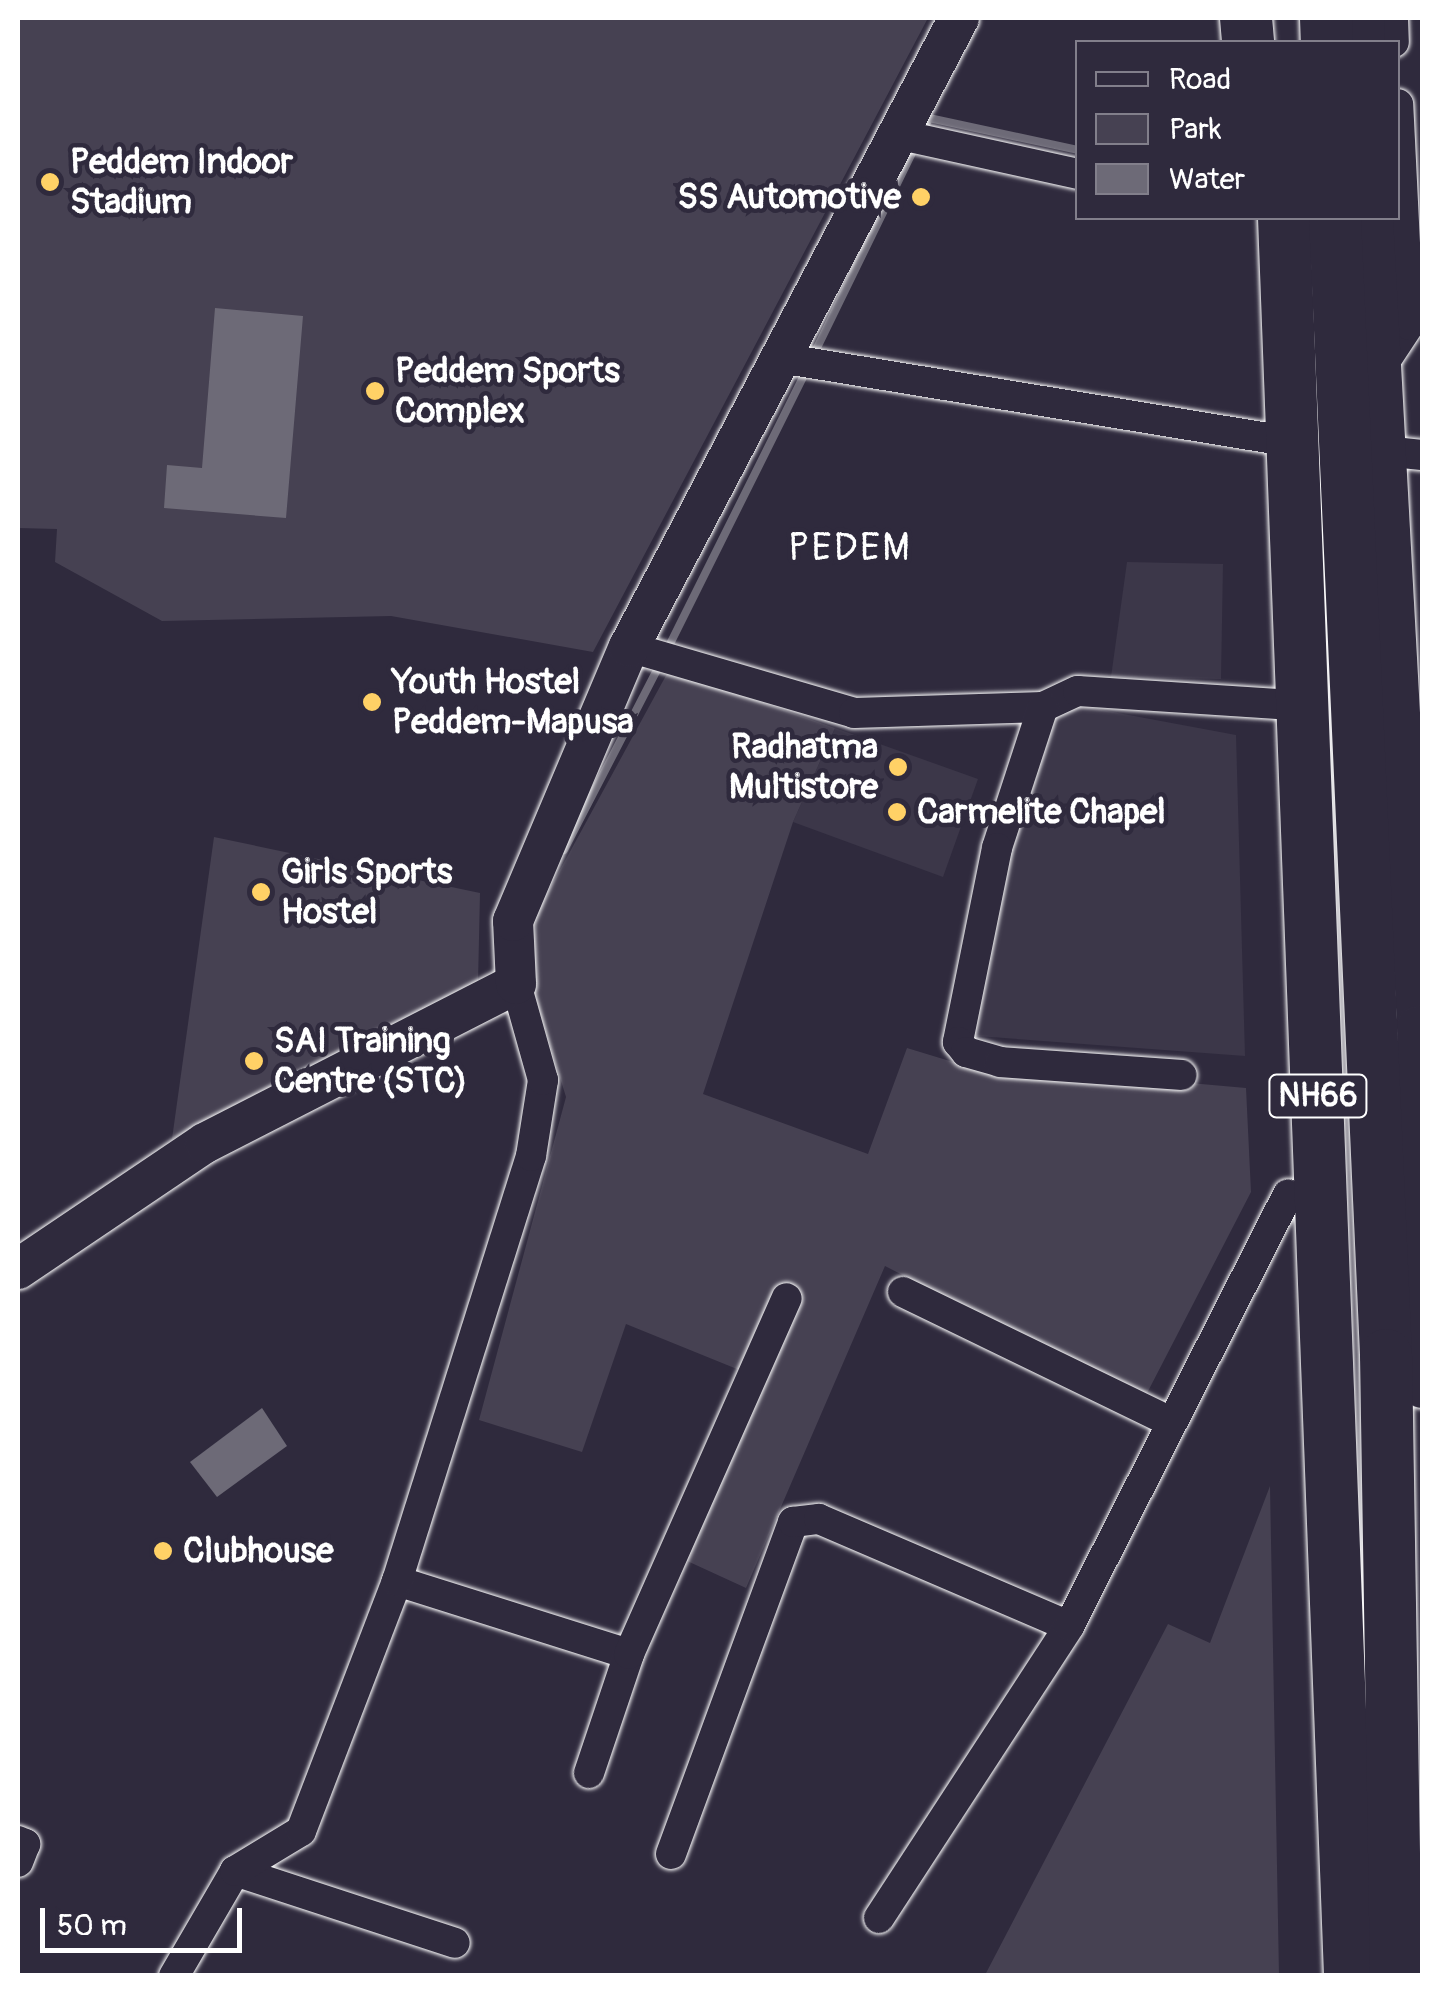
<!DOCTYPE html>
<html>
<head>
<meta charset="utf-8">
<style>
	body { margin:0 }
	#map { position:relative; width:1440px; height:1993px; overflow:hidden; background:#2f2a3d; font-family:Pangolin,sans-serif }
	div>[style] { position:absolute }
	.built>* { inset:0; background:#3c3749 }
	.green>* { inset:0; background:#464152 }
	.water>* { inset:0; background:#6d6a77 }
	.stream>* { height:8px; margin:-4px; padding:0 4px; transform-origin:4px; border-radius:4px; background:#6d6a77 }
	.roads { filter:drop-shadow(0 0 2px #fff) drop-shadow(0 0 2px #fff) }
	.minor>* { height:30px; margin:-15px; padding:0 15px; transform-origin:15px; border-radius:15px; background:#2f2a3d }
	.tertiary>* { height:40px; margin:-20px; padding:0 20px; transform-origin:20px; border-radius:20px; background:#2f2a3d }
	.trunk>* { height:52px; margin:-26px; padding:0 26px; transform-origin:26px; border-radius:26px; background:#2f2a3d }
	.dots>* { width:28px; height:28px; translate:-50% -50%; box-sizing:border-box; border:5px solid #2f2a3d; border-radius:50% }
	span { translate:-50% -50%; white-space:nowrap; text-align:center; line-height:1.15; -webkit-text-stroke:9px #2f2a3d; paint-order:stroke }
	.shield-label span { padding:2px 8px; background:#2f2a3d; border:2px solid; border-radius:8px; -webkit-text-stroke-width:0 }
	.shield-label { font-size:32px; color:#fff; font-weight:700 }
	.poi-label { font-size:35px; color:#fff; font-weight:700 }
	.left { translate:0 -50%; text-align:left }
	.right { translate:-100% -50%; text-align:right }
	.neighbourhood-label { font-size:38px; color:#fff; letter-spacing:2.5px }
	.frame { position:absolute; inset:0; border:20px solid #fff; pointer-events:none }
	.legend { position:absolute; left:1075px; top:40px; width:325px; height:180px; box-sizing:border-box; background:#2f2a3d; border:2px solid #827f8b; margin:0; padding:12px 18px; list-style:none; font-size:30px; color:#fff }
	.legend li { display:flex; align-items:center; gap:20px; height:50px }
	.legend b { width:50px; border:2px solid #827f8b }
	.scale { position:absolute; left:40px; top:1908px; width:202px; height:45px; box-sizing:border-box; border:5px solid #fff; border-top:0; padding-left:12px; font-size:30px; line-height:35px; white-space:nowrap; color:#fff; -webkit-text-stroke:8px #2f2a3d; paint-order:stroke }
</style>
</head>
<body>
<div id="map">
	<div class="built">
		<div style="clip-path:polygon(1127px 562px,1223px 564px,1221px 679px,1111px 677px)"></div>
		<div style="clip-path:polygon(1059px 702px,1236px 735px,1245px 1056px,964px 1035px,1039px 736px)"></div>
		<div style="clip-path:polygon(835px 728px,978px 779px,943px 877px,793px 822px)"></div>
	</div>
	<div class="green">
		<div style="clip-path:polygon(18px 18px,928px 18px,593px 652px,391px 616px,162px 621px,55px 562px,57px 529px,18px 528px)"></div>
		<div style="clip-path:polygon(669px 670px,835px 728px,793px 822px,703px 1094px,868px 1154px,907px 1048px,953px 1062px,1246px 1088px,1251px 1192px,1144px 1399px,885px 1266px,746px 1588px,685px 1560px,764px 1380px,626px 1324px,582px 1452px,479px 1420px,566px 1097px,533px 989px,536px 914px)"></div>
		<div style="clip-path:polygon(214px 837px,480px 893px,478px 983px,172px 1139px)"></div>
		<div style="clip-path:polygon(1270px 1486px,1279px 1975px,985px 1975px,1168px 1624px,1210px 1643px)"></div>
	</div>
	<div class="water">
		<div style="clip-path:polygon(215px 308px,303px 316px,286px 518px,164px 508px,167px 465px,202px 468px)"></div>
		<div style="clip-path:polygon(262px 1408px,287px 1446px,217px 1497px,190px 1462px)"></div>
	</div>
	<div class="stream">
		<div style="left:921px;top:134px;width:18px;rotate:-63deg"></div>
		<div style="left:929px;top:118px;width:152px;rotate:12.1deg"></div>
		<div style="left:814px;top:354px;width:230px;rotate:-64deg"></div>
		<div style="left:667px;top:650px;width:312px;rotate:-63.5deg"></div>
		<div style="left:564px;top:850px;width:212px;rotate:-62.7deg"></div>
	</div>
	<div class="roads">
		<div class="minor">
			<div style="left:1393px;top:18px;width:24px;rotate:88deg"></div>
			<div style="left:901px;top:135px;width:181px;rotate:12.4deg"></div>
			<div style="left:780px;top:358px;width:501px;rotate:9.31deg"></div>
			<div style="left:1380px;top:369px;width:53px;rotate:-56.6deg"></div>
			<div style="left:1409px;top:325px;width:221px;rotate:-92.8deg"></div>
			<div style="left:1384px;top:451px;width:38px;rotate:6deg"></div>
			<div style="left:629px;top:647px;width:234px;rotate:16.3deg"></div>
			<div style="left:854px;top:713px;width:189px;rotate:-1.8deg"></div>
			<div style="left:1043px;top:707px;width:38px;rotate:-25deg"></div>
			<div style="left:1078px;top:691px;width:200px;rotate:3.7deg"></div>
			<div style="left:1043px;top:707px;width:148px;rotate:108.1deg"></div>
			<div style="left:997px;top:848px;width:198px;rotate:101.4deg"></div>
			<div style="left:958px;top:1042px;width:13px;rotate:51deg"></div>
			<div style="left:966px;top:1052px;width:35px;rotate:16deg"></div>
			<div style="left:1000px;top:1062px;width:182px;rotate:4.1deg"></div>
			<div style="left:903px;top:1292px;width:296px;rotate:25.9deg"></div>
			<div style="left:397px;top:1581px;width:243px;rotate:17.5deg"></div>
			<div style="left:589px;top:1773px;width:126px;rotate:-71.4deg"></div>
			<div style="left:629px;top:1654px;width:389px;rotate:-66.1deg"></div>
			<div style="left:18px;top:1841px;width:8px;rotate:23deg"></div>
			<div style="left:25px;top:1844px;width:19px;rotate:111deg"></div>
			<div style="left:671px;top:1854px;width:354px;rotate:-69.8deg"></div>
			<div style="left:793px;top:1522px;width:26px;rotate:-7deg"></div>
			<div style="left:819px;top:1519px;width:272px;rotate:23.2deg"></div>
			<div style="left:235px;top:1871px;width:231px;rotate:18.1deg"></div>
			<div style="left:879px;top:1918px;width:348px;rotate:-56.9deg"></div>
			<div style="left:1069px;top:1626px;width:484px;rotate:-63.1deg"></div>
			<div style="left:174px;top:1976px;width:121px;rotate:-59.8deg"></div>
			<div style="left:235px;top:1871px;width:77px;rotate:-31.2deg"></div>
			<div style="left:301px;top:1831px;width:268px;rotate:-69deg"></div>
			<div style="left:397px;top:1581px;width:446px;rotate:-72.5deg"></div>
			<div style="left:531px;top:1156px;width:77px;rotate:-81deg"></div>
			<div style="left:543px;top:1080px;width:100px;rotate:-105.7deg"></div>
		</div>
		<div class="tertiary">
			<div style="left:1364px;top:18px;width:24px;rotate:88deg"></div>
			<div style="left:1373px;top:218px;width:809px;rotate:86.88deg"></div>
			<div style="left:1417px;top:1026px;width:362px;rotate:89.2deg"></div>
			<div style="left:18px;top:1269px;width:225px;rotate:-34deg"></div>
			<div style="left:205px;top:1143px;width:349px;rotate:-27.1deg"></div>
			<div style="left:516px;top:984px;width:63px;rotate:-92.7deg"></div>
			<div style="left:513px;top:921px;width:298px;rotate:-67.1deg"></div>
			<div style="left:629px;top:647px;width:710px;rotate:-62.32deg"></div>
		</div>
		<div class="trunk">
			<div style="left:1246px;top:18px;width:24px;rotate:85deg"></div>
			<div style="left:1326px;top:18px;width:24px;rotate:88deg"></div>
			<div style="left:1284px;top:218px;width:1759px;rotate:87.85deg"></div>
			<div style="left:1335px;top:218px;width:1138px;rotate:87.43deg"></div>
			<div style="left:1386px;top:1355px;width:621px;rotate:89.08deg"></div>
		</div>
	</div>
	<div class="dots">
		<div style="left:50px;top:182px;background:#ffd166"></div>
		<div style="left:921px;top:197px;background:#ffd166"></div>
		<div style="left:375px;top:391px;background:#ffd166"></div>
		<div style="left:372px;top:702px;background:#ffd166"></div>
		<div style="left:898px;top:767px;background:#ffd166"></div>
		<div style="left:897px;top:812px;background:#ffd166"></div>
		<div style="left:261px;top:892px;background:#ffd166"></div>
		<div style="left:254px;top:1061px;background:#ffd166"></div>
		<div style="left:163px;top:1551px;background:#ffd166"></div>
	</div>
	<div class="shield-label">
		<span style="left:1318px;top:1096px">NH66</span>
	</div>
	<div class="poi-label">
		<span class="left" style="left:70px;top:182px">Peddem Indoor<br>Stadium</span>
		<span class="right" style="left:901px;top:197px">SS Automotive</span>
		<span class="left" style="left:395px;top:391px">Peddem Sports<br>Complex</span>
		<span class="left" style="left:392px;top:702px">Youth Hostel<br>Peddem-Mapusa</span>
		<span class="right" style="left:878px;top:767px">Radhatma<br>Multistore</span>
		<span class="left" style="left:917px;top:812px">Carmelite Chapel</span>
		<span class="left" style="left:281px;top:892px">Girls Sports<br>Hostel</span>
		<span class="left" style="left:274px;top:1061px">SAI Training<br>Centre (STC)</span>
		<span class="left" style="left:183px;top:1551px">Clubhouse</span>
	</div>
	<div class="neighbourhood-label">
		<span style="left:850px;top:549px">PEDEM</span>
	</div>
	<div class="frame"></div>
	<ul class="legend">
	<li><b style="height:12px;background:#2f2a3d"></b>Road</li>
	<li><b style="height:28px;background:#464152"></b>Park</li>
	<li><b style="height:28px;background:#6d6a77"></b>Water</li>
	</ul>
	<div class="scale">50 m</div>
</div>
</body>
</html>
